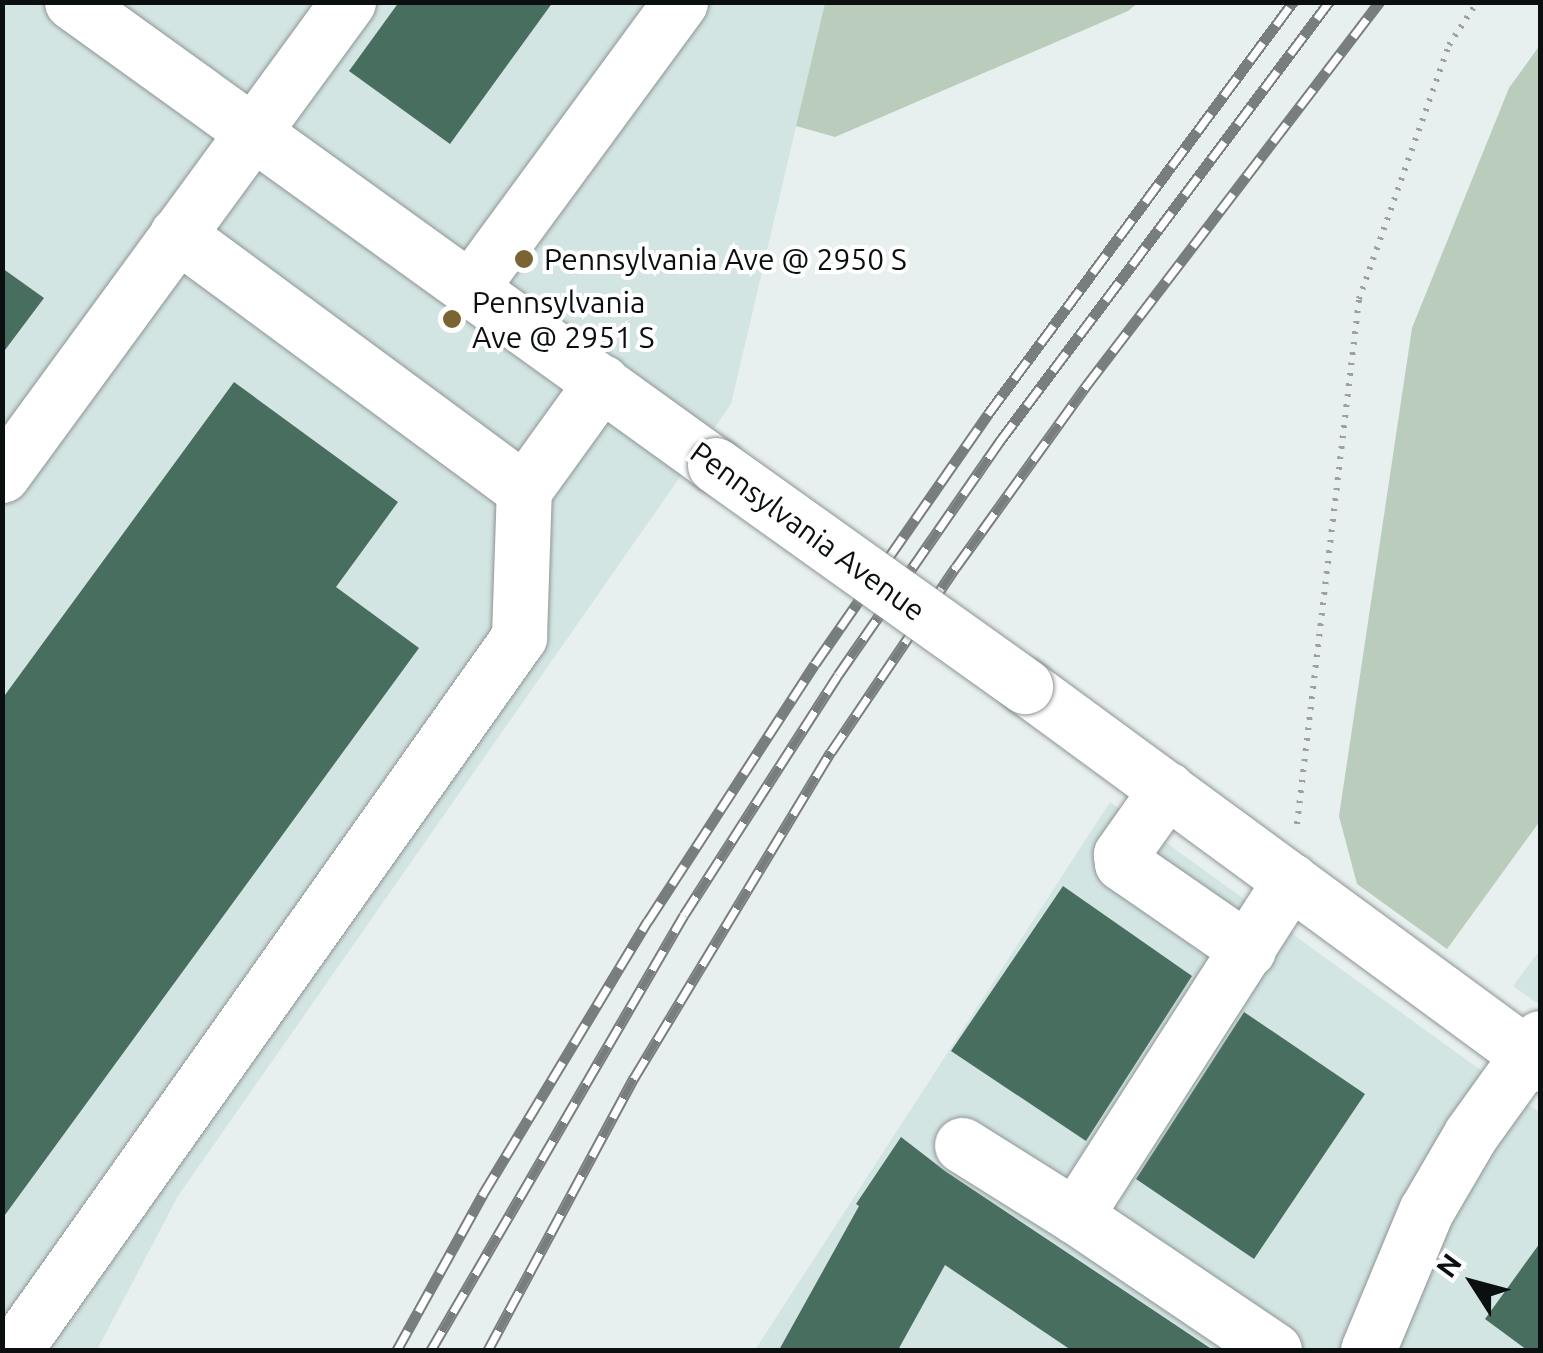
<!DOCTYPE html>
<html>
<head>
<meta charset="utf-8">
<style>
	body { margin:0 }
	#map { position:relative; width:1543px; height:1353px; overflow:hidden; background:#e7efef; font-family:Ubuntu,sans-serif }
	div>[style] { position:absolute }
	.built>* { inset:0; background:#d3e5e3 }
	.green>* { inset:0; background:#baccbc }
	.building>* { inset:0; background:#486e60 }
	.path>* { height:6px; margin-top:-3px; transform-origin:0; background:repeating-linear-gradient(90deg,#9ba1a1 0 2.5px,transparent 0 10.5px) }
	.roads { filter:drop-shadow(0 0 2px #8d9594) drop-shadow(0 0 2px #8d9594) }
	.minor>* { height:55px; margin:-27.5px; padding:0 27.5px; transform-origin:27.5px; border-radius:27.5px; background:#fff }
	.rail>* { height:11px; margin-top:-5.5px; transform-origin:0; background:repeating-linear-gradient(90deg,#fff 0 22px,#787d7d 0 44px); box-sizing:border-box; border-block:2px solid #787d7d }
	.bridges { filter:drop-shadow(0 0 2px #8d9594) drop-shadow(0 0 2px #8d9594) }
	.minor-bridge>* { height:55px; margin:-27.5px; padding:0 27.5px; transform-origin:27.5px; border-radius:27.5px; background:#fff }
	.dots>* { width:28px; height:28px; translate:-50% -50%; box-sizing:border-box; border:5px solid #fff; border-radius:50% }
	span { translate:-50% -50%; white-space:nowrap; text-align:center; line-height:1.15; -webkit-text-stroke:8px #fff; paint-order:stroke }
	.poi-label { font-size:30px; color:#0c0f0f }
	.left { translate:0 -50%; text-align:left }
	.street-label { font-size:30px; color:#0c0f0f }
	.frame { position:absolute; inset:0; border:5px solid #0c0f0f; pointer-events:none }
	.north { position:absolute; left:1423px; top:1233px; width:100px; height:100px; -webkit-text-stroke:8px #fff; paint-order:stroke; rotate:306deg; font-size:28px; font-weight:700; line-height:40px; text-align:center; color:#0c0f0f }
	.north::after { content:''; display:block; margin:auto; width:35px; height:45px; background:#0c0f0f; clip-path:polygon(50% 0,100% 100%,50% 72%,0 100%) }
</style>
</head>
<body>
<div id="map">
	<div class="built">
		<div style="clip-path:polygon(3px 3px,825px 3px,731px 404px,178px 1196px,97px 1350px,3px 1350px)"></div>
		<div style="clip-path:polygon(1110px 802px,1540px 1113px,1540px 1350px,755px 1350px)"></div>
		<div style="clip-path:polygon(1540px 950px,1540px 1005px,1513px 986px)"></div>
	</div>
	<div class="green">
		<div style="clip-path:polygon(825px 3px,825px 2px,1138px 3px,1128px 11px,835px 137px,796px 126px)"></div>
		<div style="clip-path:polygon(1540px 45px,1540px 821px,1447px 949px,1357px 884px,1339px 816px,1412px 328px,1509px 88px)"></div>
	</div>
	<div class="building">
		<div style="clip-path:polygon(399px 2px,553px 2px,450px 144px,349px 71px)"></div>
		<div style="clip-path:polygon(2px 268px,44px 298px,2px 354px)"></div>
		<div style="clip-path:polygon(234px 382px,398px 502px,336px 587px,419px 648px,2px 1219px,2px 699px)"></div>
		<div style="clip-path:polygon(1063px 886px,1192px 976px,1086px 1141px,951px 1051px)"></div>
		<div style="clip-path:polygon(1244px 1012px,1365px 1094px,1254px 1259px,1136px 1179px)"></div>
		<div style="clip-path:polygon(901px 1137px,945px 1171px,1213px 1350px,1071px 1350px,945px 1265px,898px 1350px,779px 1350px,859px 1206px,856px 1204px)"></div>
		<div style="clip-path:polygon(1540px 1243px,1540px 1350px,1527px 1350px,1485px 1319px)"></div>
	</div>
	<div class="path">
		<div style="left:1297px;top:824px;width:529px;rotate:-83.26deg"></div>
		<div style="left:1359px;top:299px;width:269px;rotate:-70.5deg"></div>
		<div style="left:1449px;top:45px;width:51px;rotate:-56.9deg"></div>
	</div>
	<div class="roads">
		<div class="minor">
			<div style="left:72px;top:2px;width:792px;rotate:35.76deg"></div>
			<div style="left:177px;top:234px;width:431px;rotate:36.4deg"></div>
			<div style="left:524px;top:490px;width:133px;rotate:-54.2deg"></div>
			<div style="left:471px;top:287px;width:353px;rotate:-53.7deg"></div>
			<div style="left:2px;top:475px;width:586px;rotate:-53.81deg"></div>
			<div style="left:1025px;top:686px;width:639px;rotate:36.28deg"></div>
			<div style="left:1167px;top:789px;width:80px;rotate:125.3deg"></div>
			<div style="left:1121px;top:854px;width:9px;rotate:84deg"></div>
			<div style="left:1122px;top:863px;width:153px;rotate:34.6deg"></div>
			<div style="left:962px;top:1145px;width:133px;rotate:32.1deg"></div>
			<div style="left:14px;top:1350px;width:874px;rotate:-54.69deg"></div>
			<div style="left:519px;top:637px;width:147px;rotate:-88.1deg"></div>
			<div style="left:1274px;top:1350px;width:240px;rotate:-146deg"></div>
			<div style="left:1075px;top:1216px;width:399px;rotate:-57.3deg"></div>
			<div style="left:1368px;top:1350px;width:151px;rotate:-67.4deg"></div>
			<div style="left:1426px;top:1211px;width:89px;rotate:-59.7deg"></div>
			<div style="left:1471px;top:1134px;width:118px;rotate:-54.3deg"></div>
		</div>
	</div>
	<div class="rail">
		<div style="left:397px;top:1350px;width:178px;rotate:-61.1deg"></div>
		<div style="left:483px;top:1194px;width:319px;rotate:-58.9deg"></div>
		<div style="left:648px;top:921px;width:306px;rotate:-57deg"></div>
		<div style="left:815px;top:664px;width:304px;rotate:-55.3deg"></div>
		<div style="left:988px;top:414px;width:513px;rotate:-53.49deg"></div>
		<div style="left:431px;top:1350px;width:503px;rotate:-59.82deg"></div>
		<div style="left:684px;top:915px;width:285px;rotate:-57.3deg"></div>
		<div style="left:838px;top:675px;width:285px;rotate:-55.3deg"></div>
		<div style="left:1000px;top:441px;width:549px;rotate:-53.15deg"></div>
		<div style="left:488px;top:1350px;width:309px;rotate:-61.8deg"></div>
		<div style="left:634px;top:1078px;width:381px;rotate:-58.9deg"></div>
		<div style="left:831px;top:752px;width:223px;rotate:-56deg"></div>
		<div style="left:956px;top:567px;width:223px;rotate:-54.3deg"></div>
		<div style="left:1086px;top:386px;width:484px;rotate:-52.6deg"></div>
	</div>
	<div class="bridges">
		<div class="minor-bridge">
			<div style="left:715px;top:465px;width:381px;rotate:35.5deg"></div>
		</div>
	</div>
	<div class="dots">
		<div style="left:524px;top:259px;background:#7a6434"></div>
		<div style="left:452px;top:319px;background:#7a6434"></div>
	</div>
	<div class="poi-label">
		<span class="left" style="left:544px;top:259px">Pennsylvania Ave @ 2950 S</span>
		<span class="left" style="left:472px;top:319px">Pennsylvania<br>Ave @ 2951 S</span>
	</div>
	<div class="street-label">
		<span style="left:808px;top:531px;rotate:36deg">Pennsylvania Avenue</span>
	</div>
	<div class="frame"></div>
	<div class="north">N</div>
</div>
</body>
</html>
